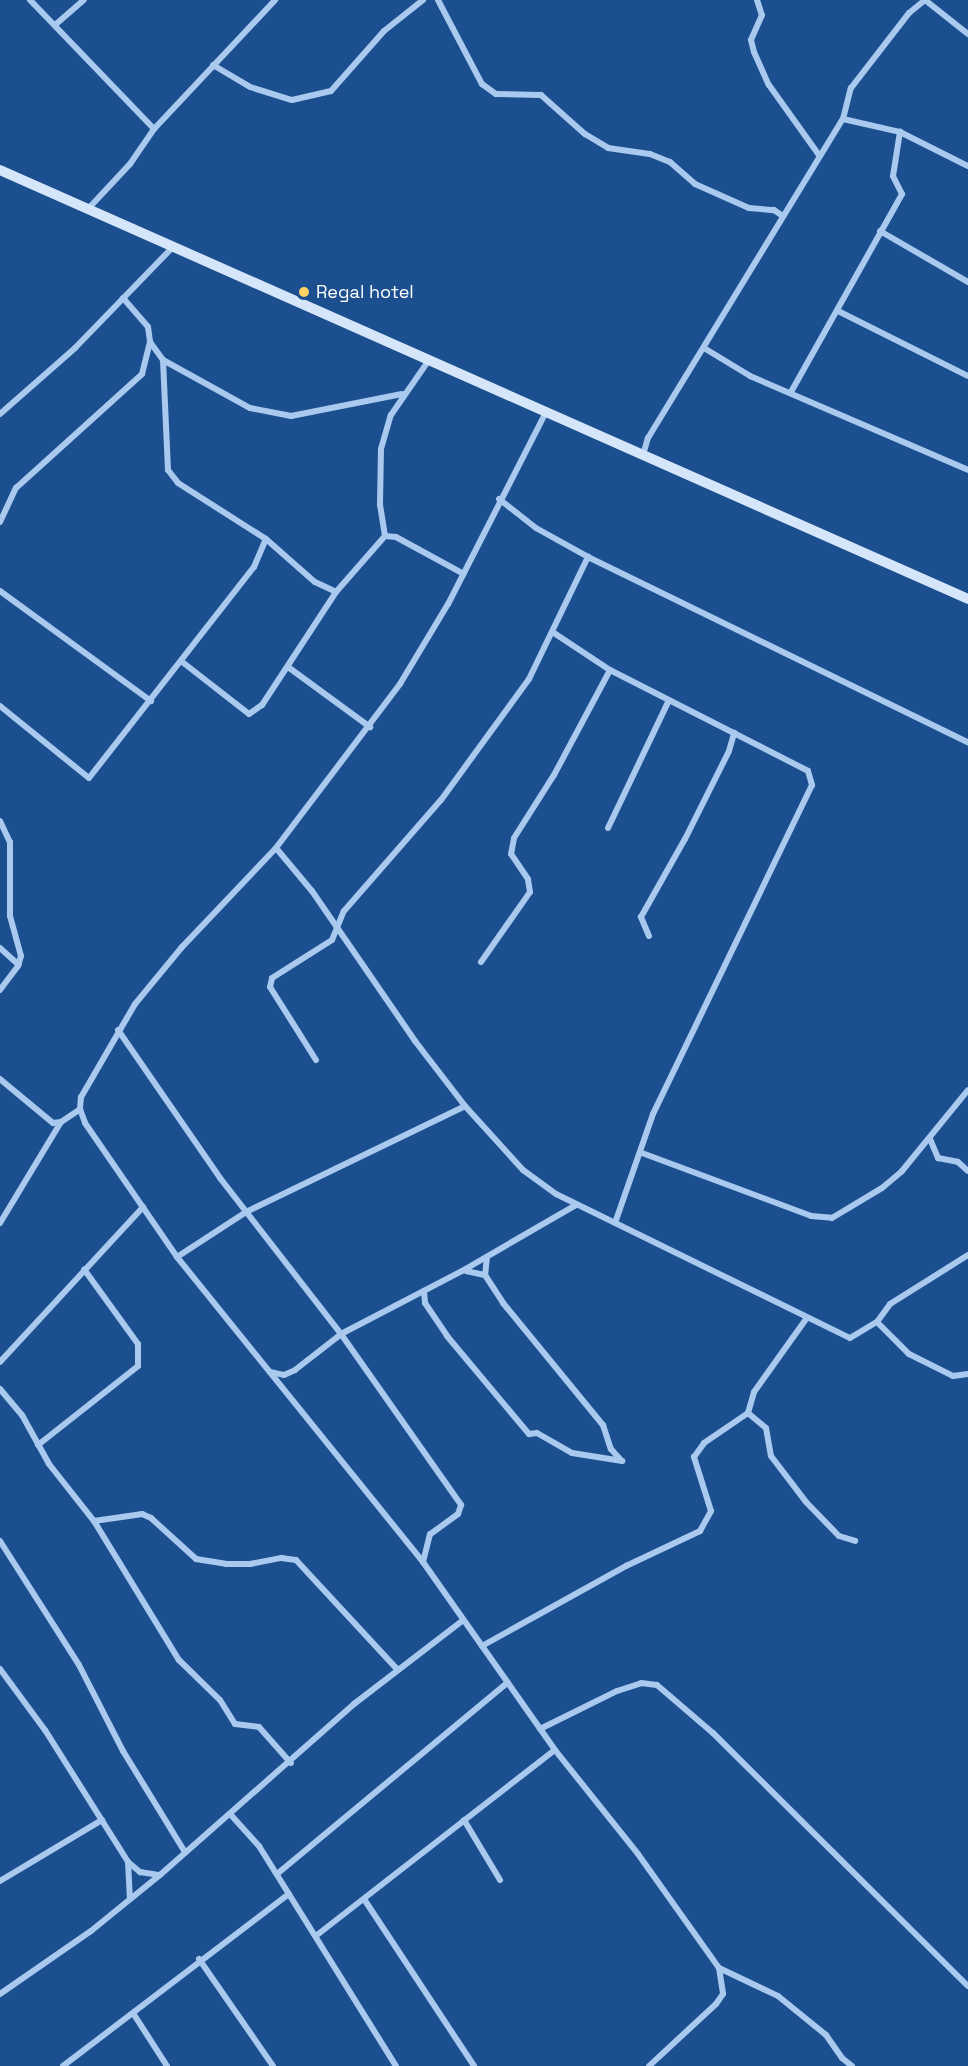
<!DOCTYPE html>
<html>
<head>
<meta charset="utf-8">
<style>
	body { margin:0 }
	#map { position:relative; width:968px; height:2066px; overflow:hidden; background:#1b4f8f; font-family:"Space Grotesk",sans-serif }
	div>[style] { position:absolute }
	.street>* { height:6px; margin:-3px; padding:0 3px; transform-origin:3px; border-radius:3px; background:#a9c9ee }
	.secondary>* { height:10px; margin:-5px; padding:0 5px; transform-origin:5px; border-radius:5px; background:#d6e6fa }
	.dots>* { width:16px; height:16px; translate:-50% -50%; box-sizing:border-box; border:3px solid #1b4f8f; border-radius:50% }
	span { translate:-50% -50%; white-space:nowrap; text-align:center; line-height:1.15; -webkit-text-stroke:6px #1b4f8f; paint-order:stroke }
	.poi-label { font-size:18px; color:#fff }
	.left { translate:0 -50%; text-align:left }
</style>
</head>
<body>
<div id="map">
	<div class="street">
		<div style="left:30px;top:0;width:179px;rotate:46.1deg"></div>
		<div style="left:438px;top:0;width:95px;rotate:62.4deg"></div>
		<div style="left:482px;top:84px;width:17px;rotate:36deg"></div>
		<div style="left:496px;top:94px;width:45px;rotate:1.3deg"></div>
		<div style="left:541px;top:95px;width:59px;rotate:41.6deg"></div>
		<div style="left:585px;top:134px;width:27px;rotate:31deg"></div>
		<div style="left:608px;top:148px;width:42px;rotate:8.1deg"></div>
		<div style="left:650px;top:154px;width:22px;rotate:22deg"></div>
		<div style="left:670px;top:162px;width:33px;rotate:41deg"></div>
		<div style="left:695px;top:184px;width:59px;rotate:24deg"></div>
		<div style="left:749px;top:208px;width:25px;rotate:5deg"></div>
		<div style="left:774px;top:210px;width:11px;rotate:34deg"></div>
		<div style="left:757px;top:0;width:16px;rotate:72deg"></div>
		<div style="left:762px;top:15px;width:27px;rotate:114deg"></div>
		<div style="left:751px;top:40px;width:12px;rotate:76deg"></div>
		<div style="left:754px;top:52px;width:36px;rotate:66deg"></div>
		<div style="left:769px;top:85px;width:86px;rotate:54.5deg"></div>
		<div style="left:925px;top:0;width:55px;rotate:38.3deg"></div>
		<div style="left:55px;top:25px;width:38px;rotate:-41deg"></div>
		<div style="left:213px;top:65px;width:43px;rotate:30.7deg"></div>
		<div style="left:250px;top:87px;width:44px;rotate:17.2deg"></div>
		<div style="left:292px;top:100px;width:40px;rotate:-13deg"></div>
		<div style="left:331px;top:91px;width:80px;rotate:-48.5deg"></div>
		<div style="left:384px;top:31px;width:50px;rotate:-38.5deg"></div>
		<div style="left:843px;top:119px;width:58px;rotate:12.8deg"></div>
		<div style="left:900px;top:132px;width:76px;rotate:26.6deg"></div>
		<div style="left:88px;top:209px;width:62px;rotate:-47deg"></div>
		<div style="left:130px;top:164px;width:42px;rotate:-55.6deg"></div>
		<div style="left:154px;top:129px;width:177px;rotate:-46.8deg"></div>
		<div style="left:880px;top:231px;width:102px;rotate:30.1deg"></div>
		<div style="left:123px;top:298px;width:38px;rotate:49deg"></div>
		<div style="left:148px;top:327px;width:15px;rotate:82deg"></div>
		<div style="left:150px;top:342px;width:22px;rotate:54deg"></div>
		<div style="left:163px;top:360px;width:110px;rotate:87.4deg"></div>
		<div style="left:168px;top:470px;width:16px;rotate:52deg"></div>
		<div style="left:178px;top:483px;width:104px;rotate:32.5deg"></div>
		<div style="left:266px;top:539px;width:65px;rotate:41.3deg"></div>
		<div style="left:315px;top:582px;width:23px;rotate:25deg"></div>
		<div style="left:838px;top:311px;width:145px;rotate:26.6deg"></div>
		<div style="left:704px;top:348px;width:54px;rotate:31.3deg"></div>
		<div style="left:750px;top:376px;width:237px;rotate:23.3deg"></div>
		<div style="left:163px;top:360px;width:99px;rotate:28.9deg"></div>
		<div style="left:250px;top:408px;width:42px;rotate:11deg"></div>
		<div style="left:291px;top:416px;width:113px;rotate:-11.2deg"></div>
		<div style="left:791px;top:392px;width:227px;rotate:-60.7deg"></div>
		<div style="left:902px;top:194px;width:20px;rotate:-117deg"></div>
		<div style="left:893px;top:176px;width:45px;rotate:-81deg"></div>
		<div style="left:546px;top:412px;width:216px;rotate:117deg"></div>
		<div style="left:448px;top:604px;width:93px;rotate:121deg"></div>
		<div style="left:400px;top:684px;width:206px;rotate:127.1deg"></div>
		<div style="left:276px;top:848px;width:56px;rotate:50.1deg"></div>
		<div style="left:312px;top:891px;width:182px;rotate:55.5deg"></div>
		<div style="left:415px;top:1041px;width:82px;rotate:52.4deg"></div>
		<div style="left:465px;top:1106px;width:86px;rotate:47.8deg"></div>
		<div style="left:523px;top:1170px;width:41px;rotate:36deg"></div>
		<div style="left:556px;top:1194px;width:327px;rotate:26.1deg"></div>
		<div style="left:850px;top:1338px;width:31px;rotate:-31deg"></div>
		<div style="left:877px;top:1322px;width:22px;rotate:-54deg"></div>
		<div style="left:890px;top:1304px;width:92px;rotate:-32.1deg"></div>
		<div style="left:0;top:414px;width:100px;rotate:-41.3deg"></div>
		<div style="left:75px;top:348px;width:141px;rotate:-45.9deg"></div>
		<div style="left:643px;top:455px;width:18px;rotate:-74deg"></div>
		<div style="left:648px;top:438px;width:374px;rotate:-58.6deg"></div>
		<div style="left:843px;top:119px;width:32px;rotate:-76deg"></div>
		<div style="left:851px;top:88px;width:95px;rotate:-52.3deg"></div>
		<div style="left:909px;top:13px;width:21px;rotate:-39deg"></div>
		<div style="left:499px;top:499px;width:47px;rotate:38.1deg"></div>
		<div style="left:536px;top:528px;width:60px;rotate:29.1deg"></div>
		<div style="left:588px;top:557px;width:423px;rotate:26deg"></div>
		<div style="left:0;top:522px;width:38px;rotate:-65deg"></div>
		<div style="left:16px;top:488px;width:170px;rotate:-42.1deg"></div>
		<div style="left:142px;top:374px;width:33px;rotate:-76deg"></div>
		<div style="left:385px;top:536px;width:31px;rotate:-99deg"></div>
		<div style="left:380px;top:505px;width:56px;rotate:-89deg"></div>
		<div style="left:381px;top:449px;width:35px;rotate:-74deg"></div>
		<div style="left:391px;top:415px;width:67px;rotate:-55.4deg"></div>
		<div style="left:0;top:591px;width:187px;rotate:36.1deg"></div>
		<div style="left:554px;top:633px;width:67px;rotate:33.5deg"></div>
		<div style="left:610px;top:670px;width:222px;rotate:27deg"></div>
		<div style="left:808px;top:771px;width:15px;rotate:74deg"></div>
		<div style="left:812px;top:785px;width:365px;rotate:115.8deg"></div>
		<div style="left:653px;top:1114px;width:115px;rotate:109.2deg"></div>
		<div style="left:181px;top:661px;width:86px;rotate:37.9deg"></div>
		<div style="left:249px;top:714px;width:16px;rotate:-35deg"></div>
		<div style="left:262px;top:705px;width:135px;rotate:-56.8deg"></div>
		<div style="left:336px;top:592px;width:74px;rotate:-48.8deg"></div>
		<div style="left:385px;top:536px;width:11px;rotate:5deg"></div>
		<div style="left:396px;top:537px;width:77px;rotate:28.6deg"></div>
		<div style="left:288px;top:667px;width:102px;rotate:36.2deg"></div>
		<div style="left:0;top:706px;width:114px;rotate:39deg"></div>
		<div style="left:89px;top:778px;width:268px;rotate:-52deg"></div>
		<div style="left:254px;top:567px;width:30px;rotate:-67deg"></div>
		<div style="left:0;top:821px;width:23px;rotate:65deg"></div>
		<div style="left:10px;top:842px;width:74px;rotate:90deg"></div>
		<div style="left:10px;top:916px;width:41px;rotate:74.6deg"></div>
		<div style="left:21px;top:956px;width:10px;rotate:107deg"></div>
		<div style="left:18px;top:966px;width:30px;rotate:127deg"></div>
		<div style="left:608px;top:828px;width:140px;rotate:-64.5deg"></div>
		<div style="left:276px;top:848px;width:137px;rotate:133.5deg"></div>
		<div style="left:182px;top:947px;width:74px;rotate:129.5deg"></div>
		<div style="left:135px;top:1004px;width:108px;rotate:120.1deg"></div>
		<div style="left:81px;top:1097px;width:12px;rotate:95deg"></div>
		<div style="left:80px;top:1109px;width:15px;rotate:70deg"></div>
		<div style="left:85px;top:1123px;width:163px;rotate:55.5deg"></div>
		<div style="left:177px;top:1257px;width:392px;rotate:51.1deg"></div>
		<div style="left:423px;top:1562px;width:230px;rotate:54.9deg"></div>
		<div style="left:555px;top:1750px;width:133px;rotate:51.4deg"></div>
		<div style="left:638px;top:1854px;width:140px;rotate:54.6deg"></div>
		<div style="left:719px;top:1968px;width:26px;rotate:81deg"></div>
		<div style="left:723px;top:1994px;width:12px;rotate:125deg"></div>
		<div style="left:716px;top:2004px;width:91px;rotate:137.2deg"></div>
		<div style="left:649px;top:936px;width:21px;rotate:-113deg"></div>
		<div style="left:641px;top:917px;width:90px;rotate:-60.6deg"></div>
		<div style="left:685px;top:839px;width:98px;rotate:-63.4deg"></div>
		<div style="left:729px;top:751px;width:19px;rotate:-74deg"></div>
		<div style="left:0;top:948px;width:25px;rotate:42deg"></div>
		<div style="left:481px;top:962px;width:85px;rotate:-55deg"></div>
		<div style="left:530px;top:892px;width:13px;rotate:-99deg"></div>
		<div style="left:528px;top:879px;width:30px;rotate:-124deg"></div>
		<div style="left:511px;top:854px;width:16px;rotate:-79deg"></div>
		<div style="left:514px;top:838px;width:75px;rotate:-57.6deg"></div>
		<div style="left:554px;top:775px;width:119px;rotate:-61.9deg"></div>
		<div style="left:118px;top:1030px;width:180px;rotate:55.4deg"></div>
		<div style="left:220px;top:1178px;width:197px;rotate:52.2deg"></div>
		<div style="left:341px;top:1334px;width:209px;rotate:54.9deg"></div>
		<div style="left:461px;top:1505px;width:9px;rotate:108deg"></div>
		<div style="left:458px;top:1514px;width:34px;rotate:144deg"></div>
		<div style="left:430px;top:1534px;width:29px;rotate:104deg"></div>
		<div style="left:316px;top:1060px;width:86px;rotate:-122.2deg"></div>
		<div style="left:270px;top:987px;width:9px;rotate:-77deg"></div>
		<div style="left:272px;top:978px;width:71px;rotate:-32.3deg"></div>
		<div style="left:332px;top:940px;width:31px;rotate:-68deg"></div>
		<div style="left:344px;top:911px;width:147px;rotate:-48.9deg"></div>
		<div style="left:441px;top:800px;width:150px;rotate:-54deg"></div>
		<div style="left:529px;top:679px;width:136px;rotate:-64.2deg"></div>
		<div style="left:0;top:1079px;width:69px;rotate:39.7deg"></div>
		<div style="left:53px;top:1123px;width:8px;rotate:-7deg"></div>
		<div style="left:61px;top:1122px;width:23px;rotate:-34deg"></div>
		<div style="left:930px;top:1139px;width:21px;rotate:67deg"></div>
		<div style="left:938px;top:1158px;width:20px;rotate:11deg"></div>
		<div style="left:958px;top:1162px;width:13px;rotate:42deg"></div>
		<div style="left:642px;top:1153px;width:180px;rotate:20.4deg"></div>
		<div style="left:811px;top:1216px;width:21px;rotate:5deg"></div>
		<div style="left:832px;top:1218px;width:58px;rotate:-31deg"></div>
		<div style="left:882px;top:1188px;width:26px;rotate:-40deg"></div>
		<div style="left:902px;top:1171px;width:104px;rotate:-50.8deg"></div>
		<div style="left:0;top:1223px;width:118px;rotate:-58.9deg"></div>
		<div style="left:177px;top:1257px;width:82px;rotate:-33.1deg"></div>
		<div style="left:246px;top:1212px;width:243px;rotate:-25.8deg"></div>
		<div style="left:487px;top:1257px;width:18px;rotate:96deg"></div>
		<div style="left:485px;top:1275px;width:33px;rotate:57deg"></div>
		<div style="left:503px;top:1303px;width:158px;rotate:50.7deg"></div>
		<div style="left:603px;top:1425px;width:25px;rotate:72deg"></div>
		<div style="left:611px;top:1449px;width:15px;rotate:48deg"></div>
		<div style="left:466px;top:1271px;width:19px;rotate:12deg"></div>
		<div style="left:424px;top:1291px;width:12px;rotate:85deg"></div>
		<div style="left:425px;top:1303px;width:40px;rotate:56deg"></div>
		<div style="left:447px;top:1336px;width:128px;rotate:50.1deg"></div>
		<div style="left:529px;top:1434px;width:8px;rotate:-7deg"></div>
		<div style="left:537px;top:1433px;width:40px;rotate:29.7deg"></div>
		<div style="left:572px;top:1453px;width:51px;rotate:9.1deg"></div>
		<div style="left:877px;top:1322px;width:45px;rotate:45deg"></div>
		<div style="left:909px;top:1354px;width:49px;rotate:26.6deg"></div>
		<div style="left:953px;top:1376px;width:15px;rotate:-8deg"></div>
		<div style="left:0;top:1362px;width:211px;rotate:-47.3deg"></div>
		<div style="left:270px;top:1372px;width:14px;rotate:12deg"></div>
		<div style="left:284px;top:1375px;width:12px;rotate:-24deg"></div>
		<div style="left:295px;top:1370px;width:58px;rotate:-38deg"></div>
		<div style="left:341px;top:1334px;width:136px;rotate:-27.5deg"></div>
		<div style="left:462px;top:1271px;width:132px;rotate:-30.1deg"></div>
		<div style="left:0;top:1389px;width:34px;rotate:50deg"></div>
		<div style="left:22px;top:1415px;width:56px;rotate:61.1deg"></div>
		<div style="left:49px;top:1464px;width:73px;rotate:51.7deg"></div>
		<div style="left:94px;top:1521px;width:163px;rotate:58.6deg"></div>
		<div style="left:179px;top:1660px;width:57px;rotate:44.3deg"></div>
		<div style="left:220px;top:1700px;width:28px;rotate:58deg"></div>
		<div style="left:235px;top:1724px;width:24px;rotate:7deg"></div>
		<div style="left:259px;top:1727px;width:48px;rotate:48.4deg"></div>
		<div style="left:748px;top:1413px;width:23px;rotate:40deg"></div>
		<div style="left:766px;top:1428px;width:28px;rotate:80deg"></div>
		<div style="left:771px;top:1456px;width:58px;rotate:52.7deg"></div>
		<div style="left:806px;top:1502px;width:47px;rotate:45.9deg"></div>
		<div style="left:839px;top:1536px;width:17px;rotate:17deg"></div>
		<div style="left:38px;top:1445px;width:127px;rotate:-38.3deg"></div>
		<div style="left:138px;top:1366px;width:22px;rotate:-90deg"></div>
		<div style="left:138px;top:1344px;width:92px;rotate:-125.8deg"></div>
		<div style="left:94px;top:1521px;width:49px;rotate:-8.3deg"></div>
		<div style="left:142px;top:1514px;width:10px;rotate:24deg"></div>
		<div style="left:151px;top:1518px;width:61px;rotate:42.3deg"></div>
		<div style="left:196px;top:1559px;width:30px;rotate:9deg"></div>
		<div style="left:226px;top:1564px;width:24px"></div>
		<div style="left:250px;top:1564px;width:32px;rotate:-11deg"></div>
		<div style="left:281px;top:1558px;width:15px;rotate:8deg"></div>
		<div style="left:296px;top:1560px;width:147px;rotate:47.2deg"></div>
		<div style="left:0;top:1541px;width:147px;rotate:57.5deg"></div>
		<div style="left:79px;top:1665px;width:97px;rotate:62.9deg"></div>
		<div style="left:123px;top:1751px;width:119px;rotate:58.5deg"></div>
		<div style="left:482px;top:1646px;width:165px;rotate:-29.1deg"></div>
		<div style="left:626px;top:1566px;width:82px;rotate:-25.3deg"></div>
		<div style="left:700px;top:1531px;width:23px;rotate:-61deg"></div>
		<div style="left:711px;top:1511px;width:57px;rotate:-107.5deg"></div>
		<div style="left:694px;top:1457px;width:17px;rotate:-54deg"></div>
		<div style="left:704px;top:1443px;width:53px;rotate:-34.3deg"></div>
		<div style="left:748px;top:1413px;width:22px;rotate:-74deg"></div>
		<div style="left:754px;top:1392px;width:90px;rotate:-54.5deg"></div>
		<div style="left:0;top:1669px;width:76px;rotate:53.6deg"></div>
		<div style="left:45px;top:1730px;width:156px;rotate:57.8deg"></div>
		<div style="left:128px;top:1862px;width:16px;rotate:40deg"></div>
		<div style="left:140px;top:1872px;width:20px;rotate:9deg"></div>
		<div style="left:540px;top:1729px;width:86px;rotate:-26.3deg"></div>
		<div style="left:617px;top:1691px;width:25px;rotate:-18deg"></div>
		<div style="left:641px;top:1683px;width:16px;rotate:7deg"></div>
		<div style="left:657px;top:1685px;width:74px;rotate:40.6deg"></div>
		<div style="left:713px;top:1733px;width:359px;rotate:44.8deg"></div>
		<div style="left:231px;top:1815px;width:42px;rotate:47.9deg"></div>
		<div style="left:259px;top:1846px;width:259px;rotate:58.1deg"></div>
		<div style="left:464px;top:1820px;width:70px;rotate:59deg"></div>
		<div style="left:128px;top:1862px;width:37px;rotate:87deg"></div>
		<div style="left:277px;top:1874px;width:300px;rotate:-39.7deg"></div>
		<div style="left:0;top:1881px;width:119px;rotate:-30.9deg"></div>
		<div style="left:364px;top:1899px;width:200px;rotate:56.6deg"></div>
		<div style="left:317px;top:1935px;width:301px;rotate:-37.9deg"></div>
		<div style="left:199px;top:1959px;width:130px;rotate:55.3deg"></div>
		<div style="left:719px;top:1968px;width:65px;rotate:25.4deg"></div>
		<div style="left:778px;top:1996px;width:62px;rotate:39.1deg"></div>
		<div style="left:826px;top:2035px;width:28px;rotate:55deg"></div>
		<div style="left:842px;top:2058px;width:13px;rotate:39deg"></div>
		<div style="left:0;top:1994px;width:111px;rotate:-34.7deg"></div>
		<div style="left:91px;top:1931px;width:89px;rotate:-39.1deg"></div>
		<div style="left:160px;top:1875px;width:259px;rotate:-41.4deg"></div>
		<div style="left:354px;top:1704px;width:136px;rotate:-37.5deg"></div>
		<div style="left:133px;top:2013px;width:63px;rotate:57.3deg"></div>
		<div style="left:63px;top:2066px;width:284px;rotate:-37.3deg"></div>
	</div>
	<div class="secondary">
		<div style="left:0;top:170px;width:1059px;rotate:23.9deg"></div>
	</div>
	<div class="dots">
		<div style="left:304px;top:292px;background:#ffd166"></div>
	</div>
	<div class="poi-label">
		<span class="left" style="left:316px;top:292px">Regal hotel</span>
	</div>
</div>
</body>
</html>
